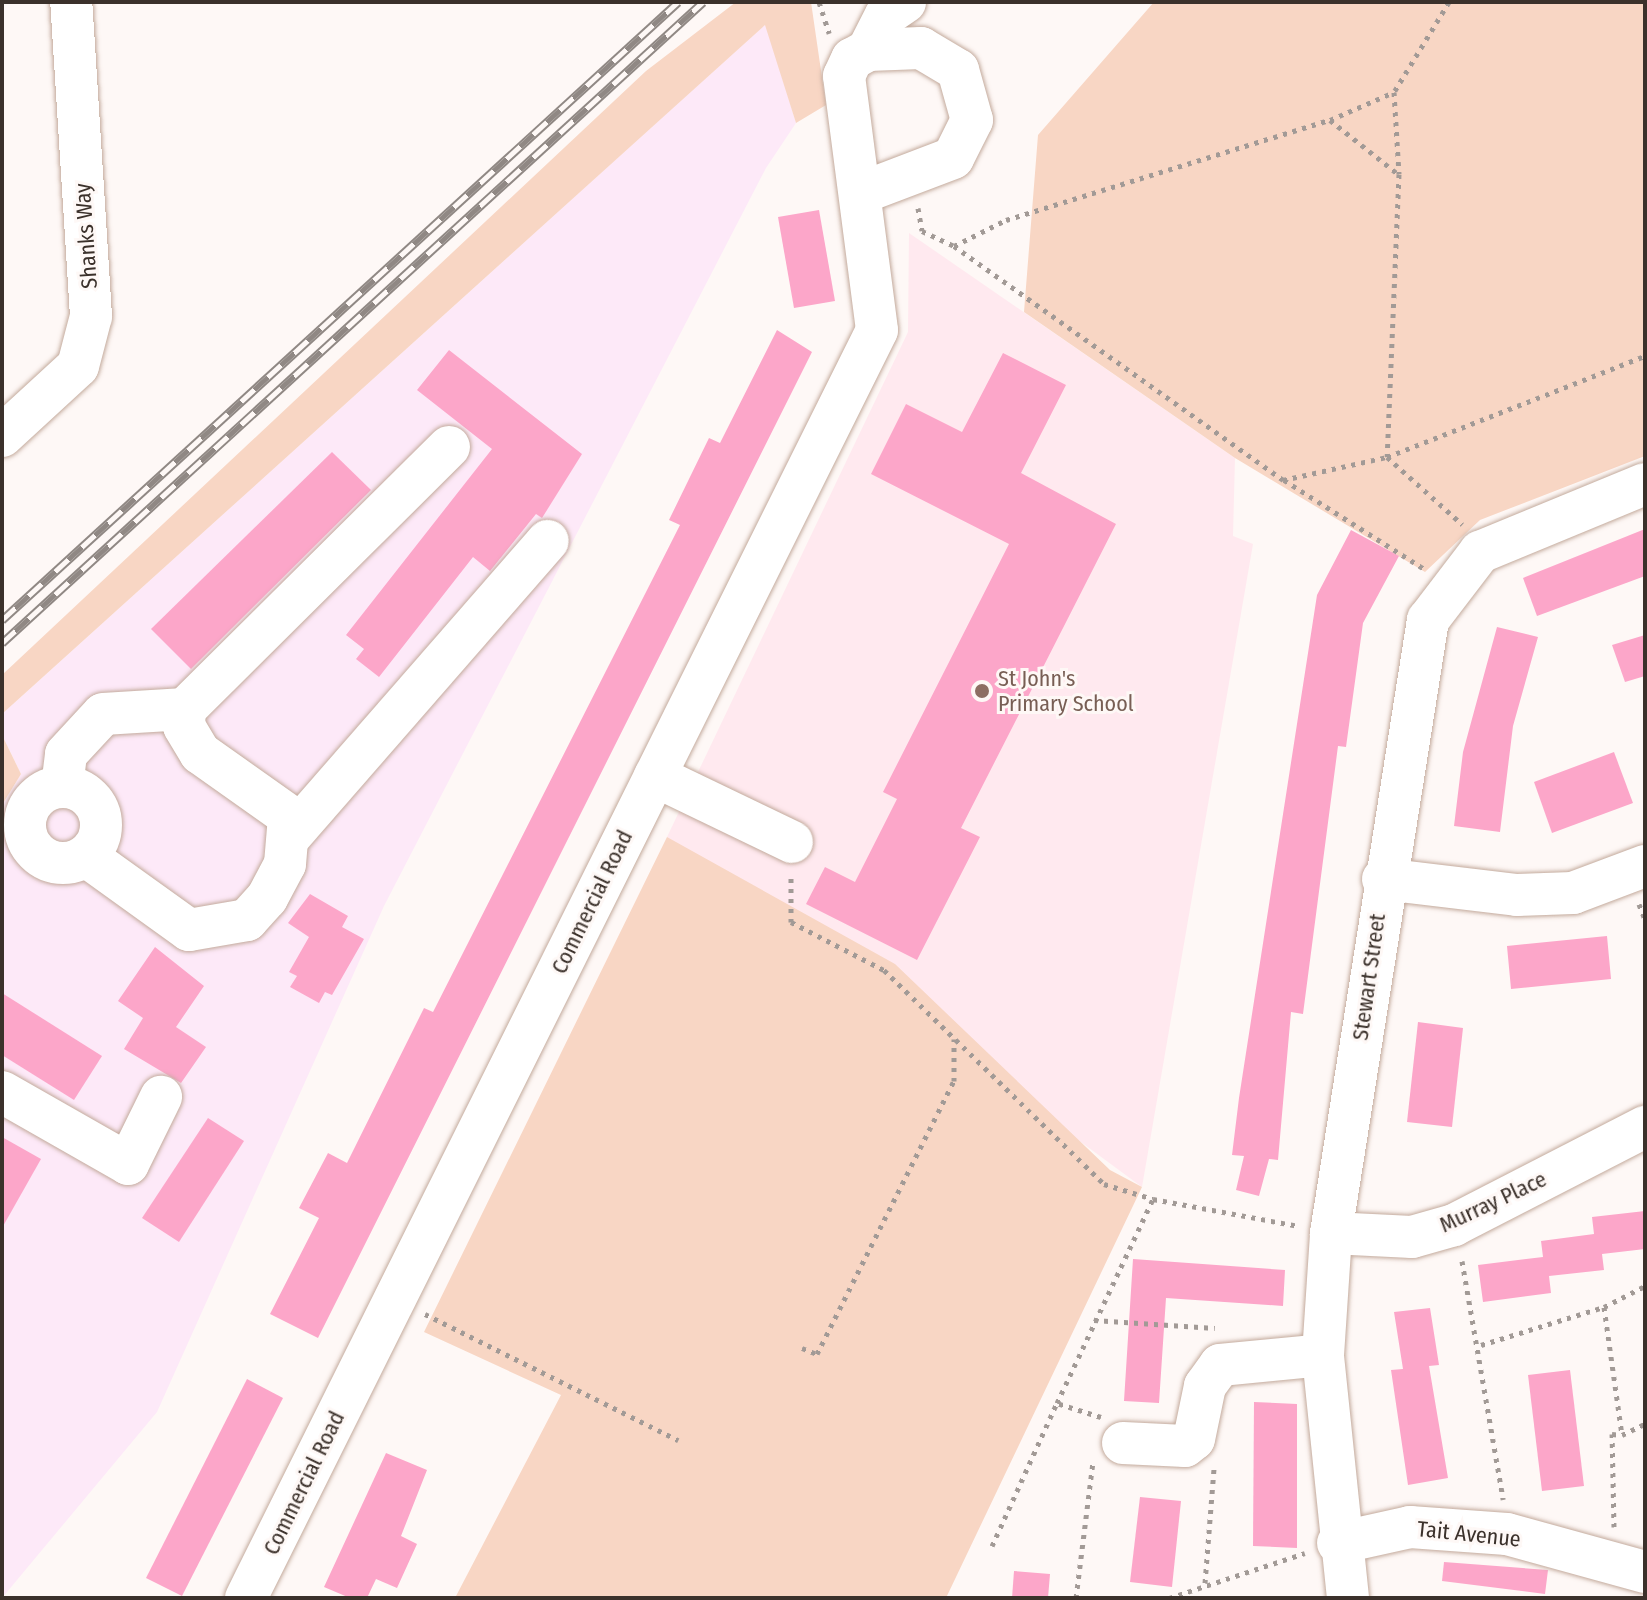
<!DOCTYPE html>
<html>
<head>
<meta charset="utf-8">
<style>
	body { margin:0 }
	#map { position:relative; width:1647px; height:1600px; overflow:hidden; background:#fef8f6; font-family:"Fira Sans Condensed",sans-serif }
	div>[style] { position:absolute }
	.industrial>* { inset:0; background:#fde9f8 }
	.education>* { inset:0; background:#ffe9ef }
	.green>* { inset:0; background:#f8d6c4 }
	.building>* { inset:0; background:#fca6c9 }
	.path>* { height:5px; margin-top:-2.5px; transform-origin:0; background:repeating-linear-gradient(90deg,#a29a96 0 4px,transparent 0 10px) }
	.roads { filter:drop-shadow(0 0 2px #c3aa9c) drop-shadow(0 0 2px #c3aa9c) }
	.minor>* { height:42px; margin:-21px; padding:0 21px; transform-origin:21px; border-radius:21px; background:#fff }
	.minor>.ring { margin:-21px; padding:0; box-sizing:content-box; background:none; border:42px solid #fff; border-radius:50% }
	.rail>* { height:9px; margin-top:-4.5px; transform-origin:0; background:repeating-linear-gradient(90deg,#fef8f6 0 18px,#908884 0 36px); box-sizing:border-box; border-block:2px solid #908884 }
	.dots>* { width:22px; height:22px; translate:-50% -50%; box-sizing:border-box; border:4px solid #fef8f6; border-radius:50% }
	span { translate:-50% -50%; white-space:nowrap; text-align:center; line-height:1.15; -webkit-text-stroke:6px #fef8f6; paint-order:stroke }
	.street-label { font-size:22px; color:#3b312b }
	.education-label { font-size:22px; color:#785e54 }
	.left { translate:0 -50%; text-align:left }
	.frame { position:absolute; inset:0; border:4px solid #3b312b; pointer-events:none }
</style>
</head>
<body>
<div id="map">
	<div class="industrial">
		<div style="clip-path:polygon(766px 24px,796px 123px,766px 168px,384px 906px,157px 1412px,2px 1598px,2px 805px,21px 774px,2px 735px,2px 714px)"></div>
	</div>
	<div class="education">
		<div style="clip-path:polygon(909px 233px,1235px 458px,1233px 536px,1253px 544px,1142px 1187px,667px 837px,908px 332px)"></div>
	</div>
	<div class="green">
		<div style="clip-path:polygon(736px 2px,811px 2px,826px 105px,796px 123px,765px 25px,2px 714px,2px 675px,646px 71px)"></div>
		<div style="clip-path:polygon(1154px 2px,1645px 2px,1645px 456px,1480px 520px,1425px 572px,1235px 458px,1024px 312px,1038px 135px)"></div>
		<div style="clip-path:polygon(2px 735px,21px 774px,2px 805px)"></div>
		<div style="clip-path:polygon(667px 837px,895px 964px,1110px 1170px,1142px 1187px,946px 1598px,455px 1598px,561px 1395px,424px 1332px)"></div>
	</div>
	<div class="building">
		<div style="clip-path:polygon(819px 210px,835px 301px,794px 308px,778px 217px)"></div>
		<div style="clip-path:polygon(777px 330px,812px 352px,318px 1338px,270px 1314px,319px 1218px,299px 1208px,328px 1153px,347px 1163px,424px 1008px,433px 1012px,680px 525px,669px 520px,709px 438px,720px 443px)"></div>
		<div style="clip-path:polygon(449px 350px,582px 454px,542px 518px,536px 514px,490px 571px,473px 557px,379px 677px,356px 659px,364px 649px,346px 635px,492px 449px,417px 390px)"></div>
		<div style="clip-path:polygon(1003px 353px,1066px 385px,1021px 473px,1116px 524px,961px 828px,980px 837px,917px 960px,806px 904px,825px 867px,855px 882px,897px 799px,883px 792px,1009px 544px,871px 474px,906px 404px,962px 432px)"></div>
		<div style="clip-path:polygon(332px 452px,371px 490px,191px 669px,151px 629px)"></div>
		<div style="clip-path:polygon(1645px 529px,1645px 576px,1537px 616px,1523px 578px)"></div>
		<div style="clip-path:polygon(1351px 530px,1399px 556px,1363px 623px,1346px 747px,1338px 746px,1303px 1014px,1291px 1012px,1278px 1160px,1269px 1159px,1259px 1196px,1236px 1190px,1244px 1156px,1232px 1155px,1239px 1098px,1317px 595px)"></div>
		<div style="clip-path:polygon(1497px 627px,1538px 637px,1513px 726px,1500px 832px,1454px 826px,1463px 752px)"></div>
		<div style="clip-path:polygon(1645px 635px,1645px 676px,1625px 682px,1612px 645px)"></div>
		<div style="clip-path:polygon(1614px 752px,1633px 803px,1552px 833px,1534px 782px)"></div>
		<div style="clip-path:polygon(310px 894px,348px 916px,342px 927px,364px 939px,332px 995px,325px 992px,319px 1003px,290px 987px,297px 976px,289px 972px,309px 937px,288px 923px)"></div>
		<div style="clip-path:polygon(1607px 936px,1611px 979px,1511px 989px,1507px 946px)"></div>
		<div style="clip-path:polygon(155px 947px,204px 986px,176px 1027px,206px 1047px,181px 1083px,124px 1049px,143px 1018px,118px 1001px)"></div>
		<div style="clip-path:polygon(2px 993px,102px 1056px,74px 1100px,2px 1055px)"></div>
		<div style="clip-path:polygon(1418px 1022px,1463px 1028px,1452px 1127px,1407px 1122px)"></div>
		<div style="clip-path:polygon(208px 1118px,244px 1141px,179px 1242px,142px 1218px)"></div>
		<div style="clip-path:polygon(2px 1137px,41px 1159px,2px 1228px)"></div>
		<div style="clip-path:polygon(1645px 1211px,1645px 1249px,1602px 1254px,1604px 1270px,1549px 1276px,1551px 1293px,1483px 1302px,1478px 1265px,1543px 1257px,1541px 1241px,1594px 1234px,1592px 1217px)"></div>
		<div style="clip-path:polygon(1133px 1259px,1285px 1270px,1283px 1306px,1166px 1298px,1159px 1403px,1124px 1401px)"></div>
		<div style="clip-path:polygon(1430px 1308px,1439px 1365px,1429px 1366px,1448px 1478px,1408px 1485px,1391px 1370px,1403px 1369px,1394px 1312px)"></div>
		<div style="clip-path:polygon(1570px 1370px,1584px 1486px,1542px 1491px,1528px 1375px)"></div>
		<div style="clip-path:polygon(247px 1379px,283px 1398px,182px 1596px,146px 1578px)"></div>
		<div style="clip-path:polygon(1254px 1402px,1297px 1404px,1297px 1548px,1253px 1546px)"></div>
		<div style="clip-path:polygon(386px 1453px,427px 1470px,401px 1536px,417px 1544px,397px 1588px,376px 1579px,367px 1598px,350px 1598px,324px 1587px)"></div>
		<div style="clip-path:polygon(1140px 1497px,1181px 1501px,1172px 1587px,1130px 1582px)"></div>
		<div style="clip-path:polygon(1444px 1562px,1548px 1570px,1545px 1594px,1442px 1581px)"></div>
		<div style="clip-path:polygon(1014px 1571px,1050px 1574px,1048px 1598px,1012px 1598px)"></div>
	</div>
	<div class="path">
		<div style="left:819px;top:2px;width:33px;rotate:72deg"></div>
		<div style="left:1449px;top:2px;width:105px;rotate:121.4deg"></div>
		<div style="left:1394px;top:92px;width:82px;rotate:86.5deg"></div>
		<div style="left:1399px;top:174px;width:283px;rotate:92.4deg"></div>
		<div style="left:1387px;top:457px;width:101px;rotate:41.8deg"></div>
		<div style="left:1330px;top:120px;width:87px;rotate:38.5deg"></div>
		<div style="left:918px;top:208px;width:23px;rotate:80deg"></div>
		<div style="left:922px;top:231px;width:35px;rotate:25deg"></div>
		<div style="left:954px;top:246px;width:58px;rotate:-26.6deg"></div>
		<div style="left:1006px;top:220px;width:339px;rotate:-17.2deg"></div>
		<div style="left:1330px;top:120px;width:70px;rotate:-23.6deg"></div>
		<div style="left:954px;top:246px;width:404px;rotate:35.4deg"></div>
		<div style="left:1283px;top:480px;width:107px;rotate:-12.5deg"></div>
		<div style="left:1387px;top:457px;width:277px;rotate:-21.4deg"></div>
		<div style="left:1284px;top:480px;width:166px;rotate:32.4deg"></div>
		<div style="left:791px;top:878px;width:44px;rotate:90deg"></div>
		<div style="left:791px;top:922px;width:105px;rotate:27.3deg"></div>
		<div style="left:884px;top:970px;width:307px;rotate:44.2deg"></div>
		<div style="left:1104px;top:1184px;width:51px;rotate:17deg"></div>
		<div style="left:1639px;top:904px;width:17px;rotate:69deg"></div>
		<div style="left:1462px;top:1261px;width:242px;rotate:80.2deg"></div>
		<div style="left:1604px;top:1307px;width:129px;rotate:82deg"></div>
		<div style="left:1622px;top:1435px;width:25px;rotate:-26deg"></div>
		<div style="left:425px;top:1314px;width:283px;rotate:26.5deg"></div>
		<div style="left:1094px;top:1320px;width:121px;rotate:3.8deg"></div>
		<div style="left:1481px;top:1345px;width:129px;rotate:-17.2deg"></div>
		<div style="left:1604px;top:1307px;width:46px;rotate:-27.1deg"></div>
		<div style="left:802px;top:1348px;width:16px;rotate:22deg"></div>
		<div style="left:817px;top:1354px;width:305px;rotate:-63.4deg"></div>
		<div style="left:954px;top:1081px;width:42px;rotate:-90deg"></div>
		<div style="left:1101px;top:1417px;width:46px;rotate:-162.3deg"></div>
		<div style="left:1057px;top:1403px;width:225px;rotate:-64.8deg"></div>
		<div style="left:1153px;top:1199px;width:147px;rotate:10.5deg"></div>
		<div style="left:1614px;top:1527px;width:93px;rotate:-91.2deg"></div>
		<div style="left:1612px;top:1434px;width:10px;rotate:6deg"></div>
		<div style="left:992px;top:1546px;width:157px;rotate:-65.6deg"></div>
		<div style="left:1205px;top:1583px;width:115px;rotate:-85.5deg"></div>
		<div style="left:1076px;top:1598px;width:138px;rotate:-82.9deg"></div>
		<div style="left:1169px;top:1598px;width:143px;rotate:-18.3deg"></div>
	</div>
	<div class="roads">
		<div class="minor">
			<div style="left:868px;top:50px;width:39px;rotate:-63deg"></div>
			<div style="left:886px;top:15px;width:23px;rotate:-34deg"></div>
			<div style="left:2px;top:436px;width:103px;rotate:-42.6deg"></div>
			<div style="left:78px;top:366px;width:52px;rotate:-75.4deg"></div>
			<div style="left:91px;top:316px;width:315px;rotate:-93.6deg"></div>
			<div style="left:655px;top:776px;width:152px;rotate:25.7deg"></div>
			<div style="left:62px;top:787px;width:33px;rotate:-83deg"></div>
			<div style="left:66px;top:754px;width:54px;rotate:-47.2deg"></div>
			<div style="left:103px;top:714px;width:82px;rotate:-3.5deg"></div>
			<div class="ring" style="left:25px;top:787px;width:34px;height:34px"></div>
			<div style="left:292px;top:834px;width:389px;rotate:-48.9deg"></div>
			<div style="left:86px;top:856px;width:127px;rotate:35.7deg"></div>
			<div style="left:189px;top:930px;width:59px;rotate:-9.8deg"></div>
			<div style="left:247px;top:920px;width:30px;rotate:-48deg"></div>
			<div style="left:267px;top:898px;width:38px;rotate:-62deg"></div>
			<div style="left:285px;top:864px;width:48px;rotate:-85.2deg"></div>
			<div style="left:289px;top:816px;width:109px;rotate:-144.7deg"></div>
			<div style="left:200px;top:753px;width:31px;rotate:-121deg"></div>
			<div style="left:184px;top:726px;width:17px;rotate:-87deg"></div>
			<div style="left:185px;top:709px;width:372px;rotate:-44.8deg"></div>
			<div style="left:1383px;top:879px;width:135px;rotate:6.8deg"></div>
			<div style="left:1517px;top:895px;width:56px;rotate:-2deg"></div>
			<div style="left:1573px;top:893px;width:77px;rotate:-20.6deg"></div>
			<div style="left:2px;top:1092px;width:145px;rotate:29.7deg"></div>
			<div style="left:128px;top:1164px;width:75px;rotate:-63.8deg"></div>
			<div style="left:1331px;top:1233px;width:81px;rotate:2.8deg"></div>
			<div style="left:1412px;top:1237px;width:44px;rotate:-15.9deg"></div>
			<div style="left:1454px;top:1225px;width:215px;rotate:-27.2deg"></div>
			<div style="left:1123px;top:1443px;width:62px;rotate:2.8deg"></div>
			<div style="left:1185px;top:1446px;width:11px;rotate:-38deg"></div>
			<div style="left:1194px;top:1439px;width:54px;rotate:-78.3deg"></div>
			<div style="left:1205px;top:1386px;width:26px;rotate:-54deg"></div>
			<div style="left:1220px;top:1365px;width:103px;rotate:-5.5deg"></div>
			<div style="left:1338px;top:1543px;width:74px;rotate:-12.5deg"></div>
			<div style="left:1410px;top:1527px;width:97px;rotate:4.1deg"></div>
			<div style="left:1507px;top:1534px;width:143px;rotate:15.4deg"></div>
			<div style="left:246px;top:1598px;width:1416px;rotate:-63.54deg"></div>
			<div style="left:877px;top:330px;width:256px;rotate:-97.4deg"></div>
			<div style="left:844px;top:76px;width:19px;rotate:-65deg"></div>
			<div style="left:852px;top:59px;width:18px;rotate:-29deg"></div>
			<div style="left:868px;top:50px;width:53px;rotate:-2.2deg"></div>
			<div style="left:921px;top:48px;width:43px;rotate:30.7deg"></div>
			<div style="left:958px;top:70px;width:52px;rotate:74.4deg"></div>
			<div style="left:972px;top:120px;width:42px;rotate:116.6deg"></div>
			<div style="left:953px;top:158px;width:98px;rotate:159.2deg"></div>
			<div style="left:1348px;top:1598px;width:244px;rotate:-95.9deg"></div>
			<div style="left:1323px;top:1355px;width:122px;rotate:-86.2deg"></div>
			<div style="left:1331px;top:1233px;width:621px;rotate:-81.01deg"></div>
			<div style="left:1428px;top:620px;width:86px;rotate:-52.6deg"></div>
			<div style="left:1480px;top:552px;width:178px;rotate:-22.4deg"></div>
		</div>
	</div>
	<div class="rail">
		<div style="left:2px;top:620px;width:916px;rotate:-42.43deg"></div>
		<div style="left:2px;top:643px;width:950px;rotate:-42.44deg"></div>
	</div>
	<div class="dots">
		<div style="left:982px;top:691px;background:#8d6e63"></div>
	</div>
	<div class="street-label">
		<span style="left:86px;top:236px;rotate:-94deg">Shanks Way</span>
		<span style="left:592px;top:902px;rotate:-64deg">Commercial Road</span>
		<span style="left:1369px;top:977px;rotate:-82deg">Stewart Street</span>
		<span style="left:1493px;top:1202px;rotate:-25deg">Murray Place</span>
		<span style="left:304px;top:1483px;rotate:-64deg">Commercial Road</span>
		<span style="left:1469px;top:1534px;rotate:6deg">Tait Avenue</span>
	</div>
	<div class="education-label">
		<span class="left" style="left:998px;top:691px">St John's<br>Primary School</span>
	</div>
	<div class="frame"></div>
</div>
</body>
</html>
